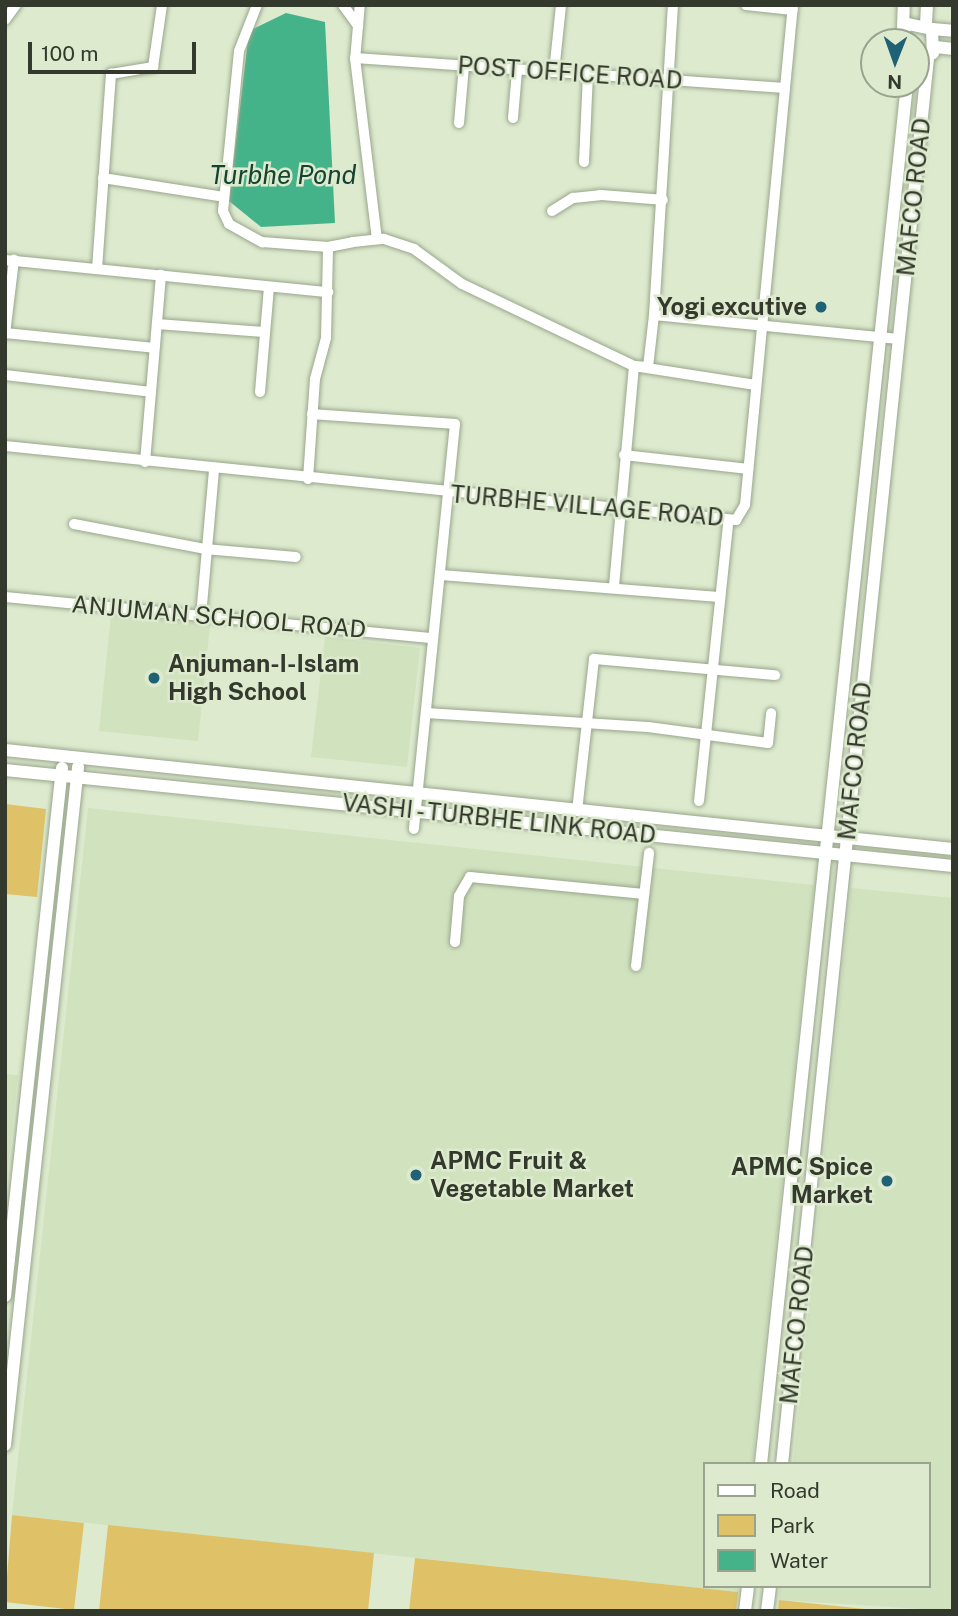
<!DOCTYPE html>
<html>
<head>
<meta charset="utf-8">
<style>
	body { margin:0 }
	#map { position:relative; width:958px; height:1616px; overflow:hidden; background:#ddeace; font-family:"Public Sans",sans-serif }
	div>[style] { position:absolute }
	.built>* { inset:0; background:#d1e2bf }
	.green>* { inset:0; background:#dfc267 }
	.water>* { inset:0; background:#45b38a }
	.roads { filter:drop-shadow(0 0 2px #99a68c) drop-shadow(0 0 2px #99a68c) }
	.street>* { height:10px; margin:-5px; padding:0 5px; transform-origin:5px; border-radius:5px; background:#fff }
	.secondary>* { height:12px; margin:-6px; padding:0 6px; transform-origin:6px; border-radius:6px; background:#fff }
	.dots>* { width:19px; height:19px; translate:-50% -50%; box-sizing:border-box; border:4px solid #ddeace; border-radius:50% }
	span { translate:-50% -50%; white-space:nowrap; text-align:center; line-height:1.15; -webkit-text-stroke:5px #ddeace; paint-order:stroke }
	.street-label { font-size:24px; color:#34392e }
	.poi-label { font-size:24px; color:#34392e; font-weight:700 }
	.right { translate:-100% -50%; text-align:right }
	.left { translate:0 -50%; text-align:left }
	.water-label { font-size:26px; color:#154332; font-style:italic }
	.frame { position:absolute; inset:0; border:7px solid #34392e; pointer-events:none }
	.legend { position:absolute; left:703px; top:1462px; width:228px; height:126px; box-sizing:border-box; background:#ddeace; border:2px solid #99a38e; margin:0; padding:9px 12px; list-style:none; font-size:21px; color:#34392e }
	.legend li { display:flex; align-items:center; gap:14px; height:35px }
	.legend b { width:35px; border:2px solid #99a38e }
	.north { position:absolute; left:860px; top:28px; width:70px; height:70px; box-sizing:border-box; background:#ddeace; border:2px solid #99a38e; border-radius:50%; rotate:181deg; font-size:19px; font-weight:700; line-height:28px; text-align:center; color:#34392e }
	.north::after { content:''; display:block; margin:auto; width:24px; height:32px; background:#1f6275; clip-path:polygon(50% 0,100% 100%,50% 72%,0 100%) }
	.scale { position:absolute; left:28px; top:42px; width:168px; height:32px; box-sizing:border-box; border:4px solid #34392e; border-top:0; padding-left:9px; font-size:21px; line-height:24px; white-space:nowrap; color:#34392e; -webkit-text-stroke:5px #ddeace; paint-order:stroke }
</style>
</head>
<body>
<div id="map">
	<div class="built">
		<div style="clip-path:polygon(111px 615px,210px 625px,198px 741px,99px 731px)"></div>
		<div style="clip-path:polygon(325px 637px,420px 648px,407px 767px,311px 757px)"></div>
		<div style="clip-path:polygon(88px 808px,814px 885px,752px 1464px,704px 1464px,704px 1586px,738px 1586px,738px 1592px,12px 1515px)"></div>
		<div style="clip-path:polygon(851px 888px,953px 898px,953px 1611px,779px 1600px,780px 1586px,928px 1586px,928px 1464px,793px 1464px)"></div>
		<div style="clip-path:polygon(5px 1074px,18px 1075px,5px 1197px)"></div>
	</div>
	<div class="green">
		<div style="clip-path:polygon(5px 804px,46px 809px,37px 897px,5px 894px)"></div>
		<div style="clip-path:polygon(12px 1515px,84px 1523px,74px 1610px,5px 1602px)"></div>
		<div style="clip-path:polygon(108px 1525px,374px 1553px,368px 1611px,99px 1611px)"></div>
		<div style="clip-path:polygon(415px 1558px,738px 1592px,736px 1611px,409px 1611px)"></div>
		<div style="clip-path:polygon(779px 1600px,865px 1609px,884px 1611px,778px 1611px)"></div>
	</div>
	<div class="water">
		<div style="clip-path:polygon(286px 13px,325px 22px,335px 223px,261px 227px,229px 201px,249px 31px)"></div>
	</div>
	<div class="roads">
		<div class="street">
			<div style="left:257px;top:5px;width:49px;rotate:111.4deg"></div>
			<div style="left:239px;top:51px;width:161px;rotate:95.7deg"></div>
			<div style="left:223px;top:211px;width:14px;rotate:65deg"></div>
			<div style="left:229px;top:224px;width:38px;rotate:29deg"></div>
			<div style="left:262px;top:242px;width:66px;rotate:4.3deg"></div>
			<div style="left:343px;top:5px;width:26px;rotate:54deg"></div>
			<div style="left:358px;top:26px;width:32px;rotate:95deg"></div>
			<div style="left:355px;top:58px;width:182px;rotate:83.1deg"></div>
			<div style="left:746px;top:5px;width:47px;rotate:6.1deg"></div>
			<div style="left:5px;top:20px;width:19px;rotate:-54deg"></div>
			<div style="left:358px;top:26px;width:21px;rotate:-85deg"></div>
			<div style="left:355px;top:58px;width:431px;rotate:4deg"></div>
			<div style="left:554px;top:72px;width:67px;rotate:-84deg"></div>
			<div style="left:513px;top:118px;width:48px;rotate:-85.2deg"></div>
			<div style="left:459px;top:123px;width:57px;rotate:-85deg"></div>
			<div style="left:584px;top:162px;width:88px;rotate:-87.4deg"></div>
			<div style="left:103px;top:178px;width:122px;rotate:8.9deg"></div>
			<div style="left:552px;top:211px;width:25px;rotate:-32deg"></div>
			<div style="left:573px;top:198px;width:27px;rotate:-6deg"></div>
			<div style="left:600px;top:195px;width:63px;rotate:4.5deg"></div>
			<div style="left:5px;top:260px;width:325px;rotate:5.7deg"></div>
			<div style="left:97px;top:269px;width:196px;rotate:-85.9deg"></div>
			<div style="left:111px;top:74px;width:43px;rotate:-9.5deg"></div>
			<div style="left:153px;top:67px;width:63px;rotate:-81.7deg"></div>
			<div style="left:654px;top:315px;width:246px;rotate:5.6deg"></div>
			<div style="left:157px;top:324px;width:107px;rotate:4.3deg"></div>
			<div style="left:5px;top:333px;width:150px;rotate:5.7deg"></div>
			<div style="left:5px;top:334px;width:75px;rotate:-83.1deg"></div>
			<div style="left:5px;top:375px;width:147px;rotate:6.6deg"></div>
			<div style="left:260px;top:392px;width:105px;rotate:-85.1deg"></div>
			<div style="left:312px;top:414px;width:143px;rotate:4deg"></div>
			<div style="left:455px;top:424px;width:407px;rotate:95.8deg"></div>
			<div style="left:5px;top:446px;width:735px;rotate:5.78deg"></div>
			<div style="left:736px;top:520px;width:17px;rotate:-59deg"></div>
			<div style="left:745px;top:505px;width:502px;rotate:-84.52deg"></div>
			<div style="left:624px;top:455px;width:125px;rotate:6.4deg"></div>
			<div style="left:145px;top:462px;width:188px;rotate:-85.1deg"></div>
			<div style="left:308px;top:479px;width:100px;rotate:-86deg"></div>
			<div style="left:315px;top:379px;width:42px;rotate:-75deg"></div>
			<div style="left:326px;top:338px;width:91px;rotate:-88.7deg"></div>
			<div style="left:328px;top:247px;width:25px;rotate:-11deg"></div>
			<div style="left:353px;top:242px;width:31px;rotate:-6deg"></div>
			<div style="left:384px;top:239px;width:32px;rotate:18deg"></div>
			<div style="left:414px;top:249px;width:59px;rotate:36.1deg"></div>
			<div style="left:462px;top:284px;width:191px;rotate:25.5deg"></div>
			<div style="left:634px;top:366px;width:123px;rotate:8.9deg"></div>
			<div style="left:74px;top:524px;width:133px;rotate:10.8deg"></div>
			<div style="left:205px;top:549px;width:91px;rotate:5deg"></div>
			<div style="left:440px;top:575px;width:281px;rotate:4.5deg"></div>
			<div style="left:614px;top:586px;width:221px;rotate:-84.8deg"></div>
			<div style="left:634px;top:366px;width:14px;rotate:4deg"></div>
			<div style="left:648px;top:367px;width:52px;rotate:-83.4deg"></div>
			<div style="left:654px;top:315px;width:311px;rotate:-86.5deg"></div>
			<div style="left:5px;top:597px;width:430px;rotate:5.5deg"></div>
			<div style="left:201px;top:616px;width:148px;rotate:-84.9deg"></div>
			<div style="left:426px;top:713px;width:222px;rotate:3.6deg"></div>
			<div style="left:648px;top:727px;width:121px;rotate:7.6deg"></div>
			<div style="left:768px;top:743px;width:30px;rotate:-84deg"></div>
			<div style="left:699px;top:801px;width:280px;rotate:-84deg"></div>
			<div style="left:577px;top:811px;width:153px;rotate:-83.6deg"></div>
			<div style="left:594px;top:659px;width:182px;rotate:5.1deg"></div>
			<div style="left:455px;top:942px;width:46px;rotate:-85deg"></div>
			<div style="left:459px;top:896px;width:22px;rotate:-60deg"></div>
			<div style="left:470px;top:877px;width:175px;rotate:5.6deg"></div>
			<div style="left:636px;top:966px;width:114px;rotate:-83.4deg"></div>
		</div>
		<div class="secondary">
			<div style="left:926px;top:24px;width:19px;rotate:-87deg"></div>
			<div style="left:903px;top:28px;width:23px;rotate:-88deg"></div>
			<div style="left:932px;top:29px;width:21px;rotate:5deg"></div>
			<div style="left:897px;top:42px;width:21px;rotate:-59deg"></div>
			<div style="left:908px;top:24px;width:25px;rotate:12deg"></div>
			<div style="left:932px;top:29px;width:24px;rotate:88deg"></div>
			<div style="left:933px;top:53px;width:19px;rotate:152deg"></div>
			<div style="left:936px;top:47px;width:17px;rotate:7deg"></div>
			<div style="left:5px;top:750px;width:953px;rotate:5.96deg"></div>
			<div style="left:5px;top:770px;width:953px;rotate:5.78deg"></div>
			<div style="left:5px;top:1296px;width:531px;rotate:-83.84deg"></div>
			<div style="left:5px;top:1445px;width:682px;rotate:-83.85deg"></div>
			<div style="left:761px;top:1464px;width:1388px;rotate:-83.96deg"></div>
			<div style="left:782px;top:1464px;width:1414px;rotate:-84.07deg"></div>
			<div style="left:745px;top:1611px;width:25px;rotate:-83deg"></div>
			<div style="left:767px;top:1611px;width:25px;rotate:-83deg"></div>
		</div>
	</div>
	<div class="dots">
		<div style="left:821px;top:307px;background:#1f6275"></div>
		<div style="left:154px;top:678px;background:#1f6275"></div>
		<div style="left:416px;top:1175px;background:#1f6275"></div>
		<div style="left:887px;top:1181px;background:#1f6275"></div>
	</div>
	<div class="street-label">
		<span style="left:570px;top:73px;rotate:4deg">POST OFFICE ROAD</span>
		<span style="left:914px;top:197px;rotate:-84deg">MAFCO ROAD</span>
		<span style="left:587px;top:506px;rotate:5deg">TURBHE VILLAGE ROAD</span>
		<span style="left:219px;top:617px;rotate:5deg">ANJUMAN SCHOOL ROAD</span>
		<span style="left:855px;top:761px;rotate:-84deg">MAFCO ROAD</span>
		<span style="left:499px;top:819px;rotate:6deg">VASHI - TURBHE LINK ROAD</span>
		<span style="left:797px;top:1325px;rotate:-84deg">MAFCO ROAD</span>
	</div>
	<div class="poi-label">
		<span class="right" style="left:807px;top:307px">Yogi excutive</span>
		<span class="left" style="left:168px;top:678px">Anjuman-I-Islam<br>High School</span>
		<span class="left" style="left:430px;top:1175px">APMC Fruit &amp;<br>Vegetable Market</span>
		<span class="right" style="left:873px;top:1181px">APMC Spice<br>Market</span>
	</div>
	<div class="water-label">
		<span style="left:283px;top:175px">Turbhe Pond</span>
	</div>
	<div class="frame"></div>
	<ul class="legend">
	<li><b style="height:9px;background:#fff"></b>Road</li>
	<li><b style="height:19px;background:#dfc267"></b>Park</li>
	<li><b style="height:19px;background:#45b38a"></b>Water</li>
	</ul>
	<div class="north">N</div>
	<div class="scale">100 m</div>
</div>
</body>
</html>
